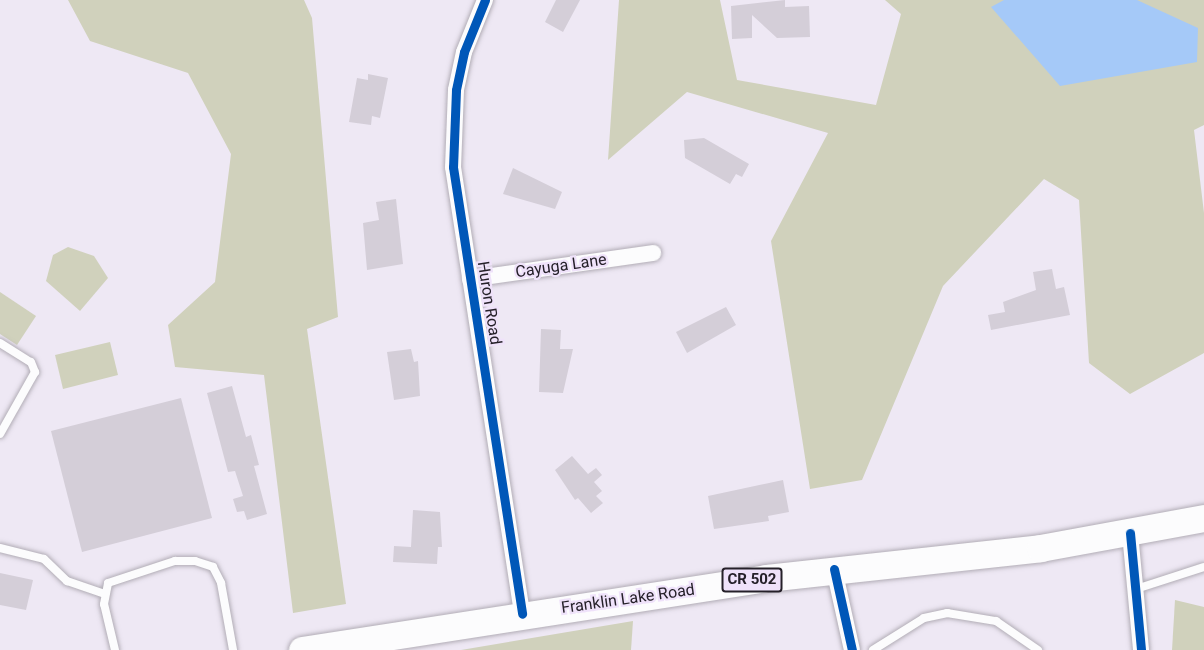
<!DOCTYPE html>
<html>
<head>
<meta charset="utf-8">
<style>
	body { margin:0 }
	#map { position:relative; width:1204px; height:650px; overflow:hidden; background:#eee8f4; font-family:Roboto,sans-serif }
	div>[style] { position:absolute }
	.green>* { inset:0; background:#d0d1bc }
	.water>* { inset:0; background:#a5c9f8 }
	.building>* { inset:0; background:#d4ced8 }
	.roads { filter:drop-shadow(0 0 2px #b2adb6) drop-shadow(0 0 2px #b2adb6) }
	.lane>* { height:8px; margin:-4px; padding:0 4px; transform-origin:4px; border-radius:4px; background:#fcfcfd }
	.street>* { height:16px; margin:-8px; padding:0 8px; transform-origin:8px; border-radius:8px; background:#fcfcfd }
	.primary>* { height:27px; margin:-13.5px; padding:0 13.5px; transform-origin:13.5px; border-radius:13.5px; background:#fcfcfd }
	.cycleway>* { height:9px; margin:-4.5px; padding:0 4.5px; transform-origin:4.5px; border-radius:4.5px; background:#0057b8 }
	span { translate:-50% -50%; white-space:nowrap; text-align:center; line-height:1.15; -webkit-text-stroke:4.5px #efe2fa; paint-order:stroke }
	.shield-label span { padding:2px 4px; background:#efe2fa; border:2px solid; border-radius:4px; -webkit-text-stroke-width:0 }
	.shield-label { font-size:15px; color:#252029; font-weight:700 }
	.street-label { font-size:16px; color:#252029 }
</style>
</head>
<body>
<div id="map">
	<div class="green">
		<div style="clip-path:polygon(68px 0,304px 0,312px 18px,338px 317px,307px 329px,346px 604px,293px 613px,264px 375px,175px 367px,168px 325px,215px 282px,231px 154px,188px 73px,90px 41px)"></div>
		<div style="clip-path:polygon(619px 0,720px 0,737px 80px,876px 105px,901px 14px,885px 0,1204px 0,1204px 125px,1194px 130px,1204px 213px,1204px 353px,1130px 394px,1089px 363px,1079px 200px,1044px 179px,943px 286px,862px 480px,810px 489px,771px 241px,828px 133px,687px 92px,608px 160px)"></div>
		<div style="clip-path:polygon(68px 247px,94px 256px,108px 278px,80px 311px,46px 281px,53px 255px)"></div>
		<div style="clip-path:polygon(0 292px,36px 316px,17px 345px,0 334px)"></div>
		<div style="clip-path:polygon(110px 342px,118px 375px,63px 389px,55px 355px)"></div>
		<div style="clip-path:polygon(1175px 600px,1204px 607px,1204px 650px,1172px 650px)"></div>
		<div style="clip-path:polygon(633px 621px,631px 650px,461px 650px)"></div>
	</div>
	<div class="water">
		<div style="clip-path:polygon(1004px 0,1137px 0,1198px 28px,1197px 62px,1060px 86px,991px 7px)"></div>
	</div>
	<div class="building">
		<div style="clip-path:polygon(556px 0,580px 0,563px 32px,545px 22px)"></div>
		<div style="clip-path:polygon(785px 0,785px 7px,809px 6px,810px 37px,777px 38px,752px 15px,752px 38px,732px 39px,731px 6px)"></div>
		<div style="clip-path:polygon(368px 74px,388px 78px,380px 118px,372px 116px,371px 125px,349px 122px,357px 78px,368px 80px)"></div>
		<div style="clip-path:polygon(704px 138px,749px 164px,742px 177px,736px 174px,730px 184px,685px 158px,684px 140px)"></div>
		<div style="clip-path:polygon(513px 168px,562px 192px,555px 209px,503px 194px)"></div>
		<div style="clip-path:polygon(396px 199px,403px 264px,367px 270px,363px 223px,379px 220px,376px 202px)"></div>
		<div style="clip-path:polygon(1052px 269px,1056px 289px,1064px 287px,1070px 315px,991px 330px,988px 315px,1005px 312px,1003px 302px,1036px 290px,1033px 272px)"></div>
		<div style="clip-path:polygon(726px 307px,736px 325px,687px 353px,676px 332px)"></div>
		<div style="clip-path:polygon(541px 329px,561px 330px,560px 349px,573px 349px,563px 393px,539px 392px)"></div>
		<div style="clip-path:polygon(411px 349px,414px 362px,418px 361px,420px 396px,394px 400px,387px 352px)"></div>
		<div style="clip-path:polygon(232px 386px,246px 437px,251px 435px,259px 465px,254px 466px,267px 514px,247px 520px,244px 511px,237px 512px,233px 499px,243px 496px,235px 471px,228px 472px,207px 393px)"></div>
		<div style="clip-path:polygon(181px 398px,212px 518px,82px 552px,51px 431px)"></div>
		<div style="clip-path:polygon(572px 456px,588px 474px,596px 468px,602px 475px,594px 482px,602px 491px,596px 496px,603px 503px,591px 513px,578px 498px,575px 500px,555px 470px)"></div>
		<div style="clip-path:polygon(783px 480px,789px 512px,768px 516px,769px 521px,714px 529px,708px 496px)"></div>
		<div style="clip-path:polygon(413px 510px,440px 512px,442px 547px,438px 547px,437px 564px,393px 562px,394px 546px,411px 547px)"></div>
		<div style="clip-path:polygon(0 573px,33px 580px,26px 610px,0 605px)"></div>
	</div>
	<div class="roads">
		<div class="lane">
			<div style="left:0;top:343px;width:36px;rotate:32deg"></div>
			<div style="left:31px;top:362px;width:11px;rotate:68deg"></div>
			<div style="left:35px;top:372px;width:71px;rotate:119.4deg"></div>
			<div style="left:0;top:548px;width:45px;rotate:14deg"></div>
			<div style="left:44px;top:559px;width:32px;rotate:44deg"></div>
			<div style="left:67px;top:581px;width:40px;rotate:18.9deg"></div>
			<div style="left:1136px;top:589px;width:71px;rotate:-17.9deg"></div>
			<div style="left:115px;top:650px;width:47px;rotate:-103.4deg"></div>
			<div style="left:104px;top:604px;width:21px;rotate:-79deg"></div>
			<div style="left:108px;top:583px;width:71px;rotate:-18.2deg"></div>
			<div style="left:175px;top:561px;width:20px"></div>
			<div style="left:195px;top:561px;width:19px;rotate:18deg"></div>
			<div style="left:213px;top:567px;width:18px;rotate:63deg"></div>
			<div style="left:221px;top:583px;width:68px;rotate:79.8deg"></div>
			<div style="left:873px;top:650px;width:60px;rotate:-32.1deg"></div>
			<div style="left:924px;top:618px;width:24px;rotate:-12deg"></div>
			<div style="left:947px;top:613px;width:50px;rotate:9.3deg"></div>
			<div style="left:996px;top:621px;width:51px;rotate:34.6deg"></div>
		</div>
		<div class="street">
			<div style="left:485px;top:0;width:56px;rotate:112deg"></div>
			<div style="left:464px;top:52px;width:39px;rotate:102deg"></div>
			<div style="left:456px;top:90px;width:77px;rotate:92.2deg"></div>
			<div style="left:453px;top:167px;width:452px;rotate:81.2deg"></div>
			<div style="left:470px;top:279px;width:185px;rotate:-8.1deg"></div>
			<div style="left:1130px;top:533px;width:118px;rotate:84.6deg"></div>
			<div style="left:834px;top:569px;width:83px;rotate:77.5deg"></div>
		</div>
		<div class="primary">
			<div style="left:302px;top:650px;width:470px;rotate:-8.8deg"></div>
			<div style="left:766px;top:578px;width:276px;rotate:-6.2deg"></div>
			<div style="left:1040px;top:548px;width:167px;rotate:-10.4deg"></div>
		</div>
	</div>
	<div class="cycleway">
		<div style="left:485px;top:0;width:56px;rotate:112deg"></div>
		<div style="left:464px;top:52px;width:39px;rotate:102deg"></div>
		<div style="left:456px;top:90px;width:77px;rotate:92.2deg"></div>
		<div style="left:453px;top:167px;width:452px;rotate:81.2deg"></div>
		<div style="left:1130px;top:533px;width:118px;rotate:84.6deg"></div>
		<div style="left:834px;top:569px;width:83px;rotate:77.5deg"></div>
	</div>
	<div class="shield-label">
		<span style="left:752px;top:580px">CR 502</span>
	</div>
	<div class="street-label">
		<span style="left:561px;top:266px;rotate:-8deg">Cayuga Lane</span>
		<span style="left:489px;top:303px;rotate:81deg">Huron Road</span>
		<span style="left:628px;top:599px;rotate:-8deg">Franklin Lake Road</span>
	</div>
</div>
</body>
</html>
